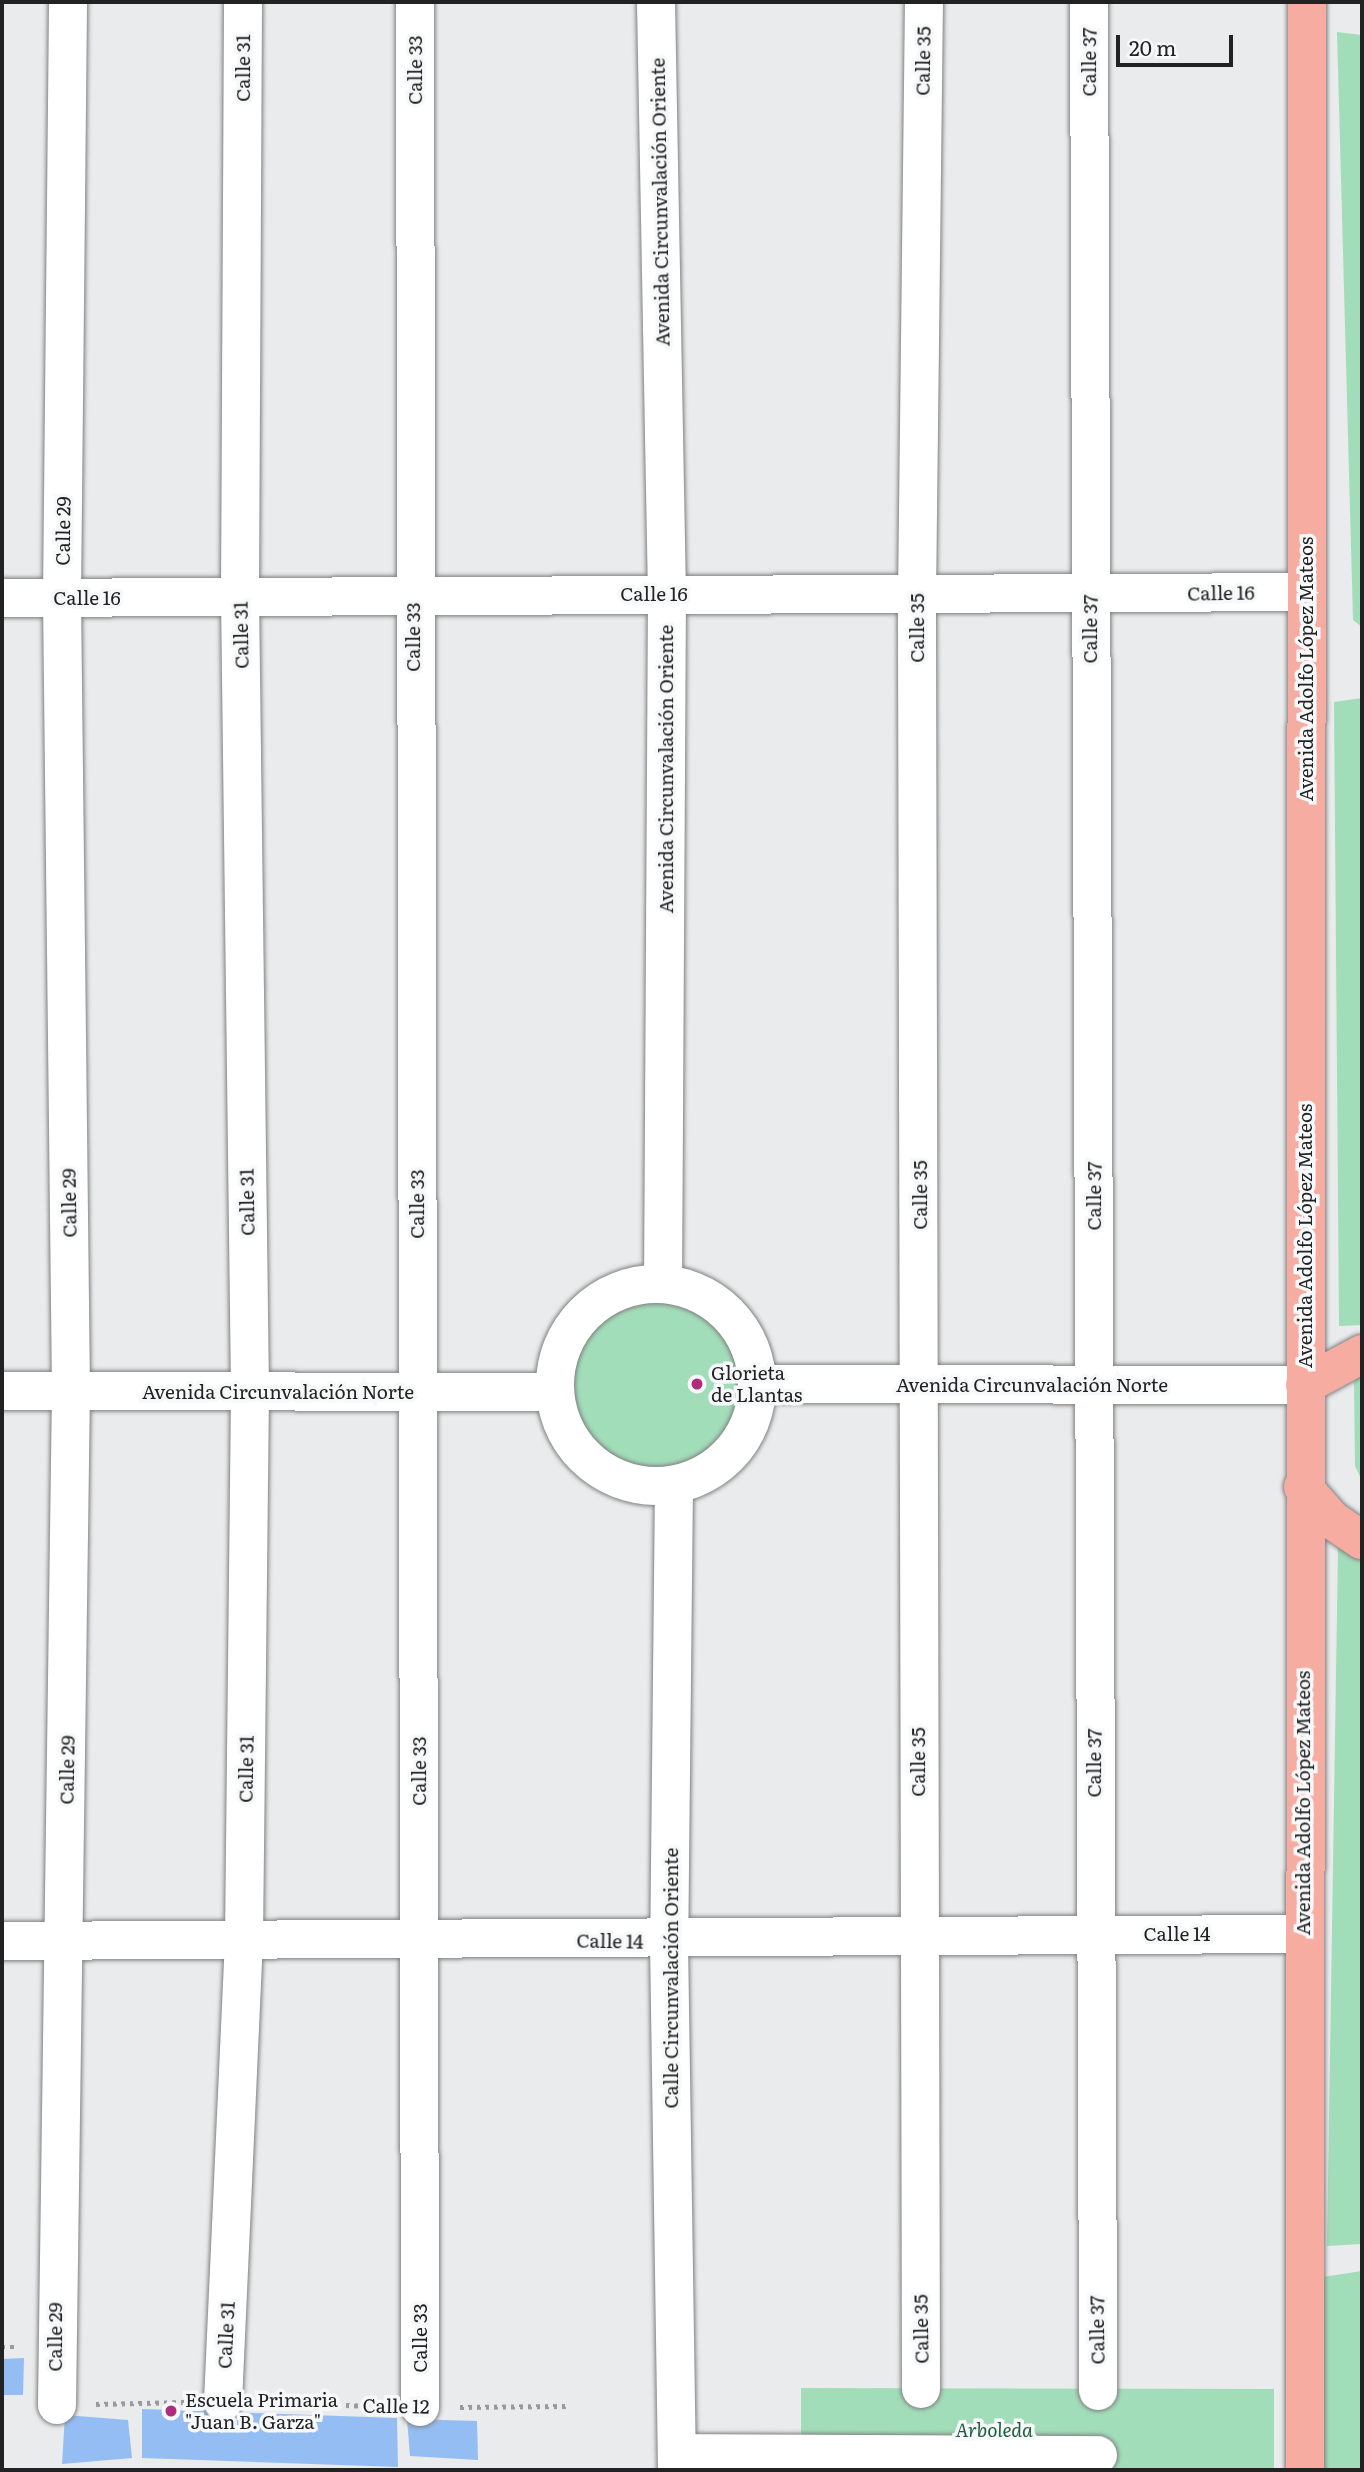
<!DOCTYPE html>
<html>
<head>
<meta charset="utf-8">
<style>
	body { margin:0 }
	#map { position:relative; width:1364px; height:2472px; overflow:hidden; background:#eaebec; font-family:Literata,serif }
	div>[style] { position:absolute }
	.green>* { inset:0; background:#a2ddb9 }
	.round { border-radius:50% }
	.building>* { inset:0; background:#94bdf3 }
	.path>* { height:4.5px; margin-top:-2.25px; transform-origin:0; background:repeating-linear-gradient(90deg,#999a9b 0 3.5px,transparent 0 8.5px) }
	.roads { filter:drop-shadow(0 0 2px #808182) drop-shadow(0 0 2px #808182) }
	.minor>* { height:38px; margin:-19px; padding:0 19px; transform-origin:19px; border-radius:19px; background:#fff }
	.minor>.ring { margin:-19px; padding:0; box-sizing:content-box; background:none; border:38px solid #fff; border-radius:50% }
	.major>* { height:38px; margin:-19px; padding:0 19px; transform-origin:19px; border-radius:19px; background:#f7aca1 }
	.dots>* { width:19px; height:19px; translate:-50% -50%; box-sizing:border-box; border:4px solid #f7f8f9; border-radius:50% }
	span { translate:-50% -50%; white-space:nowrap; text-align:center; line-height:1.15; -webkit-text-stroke:7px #f7f8f9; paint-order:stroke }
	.street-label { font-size:19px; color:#222223 }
	.poi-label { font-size:19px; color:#222223 }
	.left { translate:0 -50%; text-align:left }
	.park-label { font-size:19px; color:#1c5d3c; font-style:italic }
	.frame { position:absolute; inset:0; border:4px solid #222223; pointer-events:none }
	.scale { position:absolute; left:1116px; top:35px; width:117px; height:32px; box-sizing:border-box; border:4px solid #222223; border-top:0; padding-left:9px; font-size:21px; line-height:24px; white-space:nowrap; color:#222223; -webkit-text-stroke:5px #f7f8f9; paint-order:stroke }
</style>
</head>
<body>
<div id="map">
	<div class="green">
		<div style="clip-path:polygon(1337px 32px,1362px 35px,1362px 627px,1353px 620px)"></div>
		<div style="clip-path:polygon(1362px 698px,1362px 1325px,1339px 1326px,1334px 702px)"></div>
		<div class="round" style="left:567px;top:1296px;width:192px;height:192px"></div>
		<div style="clip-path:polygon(1362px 1370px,1362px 1481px,1355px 1466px,1354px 1382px)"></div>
		<div style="clip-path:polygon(1338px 1547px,1362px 1556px,1362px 2244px,1327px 2246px)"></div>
		<div style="clip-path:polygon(1362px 2271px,1362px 2470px,1312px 2470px,1316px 2278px)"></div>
		<div style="clip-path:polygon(801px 2388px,1274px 2389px,1274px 2470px,801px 2470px)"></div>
	</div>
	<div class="building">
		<div style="clip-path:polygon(24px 2358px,23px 2395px,2px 2395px,2px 2359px)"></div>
		<div style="clip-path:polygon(142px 2409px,397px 2418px,398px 2467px,142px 2458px)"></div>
		<div style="clip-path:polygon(65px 2415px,128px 2420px,132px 2458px,62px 2464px)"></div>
		<div style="clip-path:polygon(407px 2419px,477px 2421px,478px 2460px,410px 2456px)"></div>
	</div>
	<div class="path">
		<div style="left:2px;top:2347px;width:16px"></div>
		<div style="left:261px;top:2403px;width:120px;rotate:1.4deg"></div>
		<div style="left:96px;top:2404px;width:89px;rotate:-1.3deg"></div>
		<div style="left:460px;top:2407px;width:108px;rotate:-0.5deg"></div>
	</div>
	<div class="roads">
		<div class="minor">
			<div style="left:415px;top:2px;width:2405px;rotate:89.88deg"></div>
			<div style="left:656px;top:2px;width:592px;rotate:88.94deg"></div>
			<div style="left:667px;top:594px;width:690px;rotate:90.33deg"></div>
			<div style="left:1089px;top:2px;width:2389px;rotate:89.78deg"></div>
			<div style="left:2px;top:598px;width:1304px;rotate:-0.26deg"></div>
			<div class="ring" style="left:555px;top:1284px;width:164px;height:164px"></div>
			<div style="left:758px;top:1384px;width:547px;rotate:0.1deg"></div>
			<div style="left:2px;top:1391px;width:553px;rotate:0.1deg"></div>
			<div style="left:674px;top:1485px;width:457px;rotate:90.6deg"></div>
			<div style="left:669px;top:1942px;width:528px;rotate:89.13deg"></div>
			<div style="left:2px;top:1941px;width:1301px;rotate:-0.31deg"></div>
			<div style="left:921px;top:2389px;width:1791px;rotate:-90.13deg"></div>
			<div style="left:917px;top:598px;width:596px;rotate:-89.33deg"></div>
			<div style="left:223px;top:2402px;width:463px;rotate:-87.4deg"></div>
			<div style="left:244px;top:1939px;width:548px;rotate:-89.37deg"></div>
			<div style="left:250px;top:1391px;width:795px;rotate:-90.72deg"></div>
			<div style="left:240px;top:596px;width:594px;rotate:-89.71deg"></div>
			<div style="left:57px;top:2405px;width:1014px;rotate:-89.21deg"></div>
			<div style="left:71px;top:1391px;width:793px;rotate:-90.65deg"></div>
			<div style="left:62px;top:598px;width:596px;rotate:-89.42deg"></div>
			<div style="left:677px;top:2453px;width:421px;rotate:0.3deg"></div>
		</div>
		<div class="major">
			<div style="left:1305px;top:1385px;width:65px;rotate:-28.5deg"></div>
			<div style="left:1303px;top:1487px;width:44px;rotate:48.7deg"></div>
			<div style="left:1332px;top:1520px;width:36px;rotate:34deg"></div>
			<div style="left:1305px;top:2470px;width:2468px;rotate:-89.95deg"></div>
		</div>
	</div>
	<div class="dots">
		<div style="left:697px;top:1384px;background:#af2e7b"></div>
		<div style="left:171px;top:2411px;background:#af2e7b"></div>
	</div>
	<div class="street-label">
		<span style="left:923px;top:61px;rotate:-89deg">Calle 35</span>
		<span style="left:1089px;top:62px;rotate:-90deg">Calle 37</span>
		<span style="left:243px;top:68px;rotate:-90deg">Calle 31</span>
		<span style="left:415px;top:70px;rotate:-90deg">Calle 33</span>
		<span style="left:660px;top:202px;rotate:-91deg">Avenida Circunvalación Oriente</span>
		<span style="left:63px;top:531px;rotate:-89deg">Calle 29</span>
		<span style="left:1221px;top:593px;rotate:-1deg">Calle 16</span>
		<span style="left:654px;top:594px">Calle 16</span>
		<span style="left:87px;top:598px">Calle 16</span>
		<span style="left:917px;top:628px;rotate:-90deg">Calle 35</span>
		<span style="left:1090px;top:629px;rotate:-90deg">Calle 37</span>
		<span style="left:241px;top:635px;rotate:-91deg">Calle 31</span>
		<span style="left:413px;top:637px;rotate:-90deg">Calle 33</span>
		<span style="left:1306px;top:669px;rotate:-90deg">Avenida Adolfo López Mateos</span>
		<span style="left:666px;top:769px;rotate:-90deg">Avenida Circunvalación Oriente</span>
		<span style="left:920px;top:1195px;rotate:-90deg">Calle 35</span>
		<span style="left:1094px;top:1196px;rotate:-90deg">Calle 37</span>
		<span style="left:247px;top:1202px;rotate:-91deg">Calle 31</span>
		<span style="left:69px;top:1203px;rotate:-91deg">Calle 29</span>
		<span style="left:417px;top:1204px;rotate:-90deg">Calle 33</span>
		<span style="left:1305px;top:1236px;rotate:-90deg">Avenida Adolfo López Mateos</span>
		<span style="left:1032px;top:1385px">Avenida Circunvalación Norte</span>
		<span style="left:278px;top:1392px">Avenida Circunvalación Norte</span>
		<span style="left:918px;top:1762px;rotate:-90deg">Calle 35</span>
		<span style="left:1094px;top:1763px;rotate:-90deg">Calle 37</span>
		<span style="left:246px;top:1769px;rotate:-89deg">Calle 31</span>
		<span style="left:67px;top:1770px;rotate:-89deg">Calle 29</span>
		<span style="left:419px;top:1771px;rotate:-90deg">Calle 33</span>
		<span style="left:1303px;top:1803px;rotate:-90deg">Avenida Adolfo López Mateos</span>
		<span style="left:1177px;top:1934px">Calle 14</span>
		<span style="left:610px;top:1941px;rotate:1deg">Calle 14</span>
		<span style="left:671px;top:1978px;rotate:-90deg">Calle Circunvalación Oriente</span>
		<span style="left:921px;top:2329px;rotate:-91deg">Calle 35</span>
		<span style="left:1097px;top:2330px;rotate:-91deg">Calle 37</span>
		<span style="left:226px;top:2335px;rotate:-87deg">Calle 31</span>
		<span style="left:55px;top:2337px;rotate:-90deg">Calle 29</span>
		<span style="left:420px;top:2338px;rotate:-90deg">Calle 33</span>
		<span style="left:396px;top:2406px;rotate:1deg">Calle 12</span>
	</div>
	<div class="poi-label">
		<span class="left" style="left:711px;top:1384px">Glorieta<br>de Llantas</span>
		<span class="left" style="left:185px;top:2411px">Escuela Primaria<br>"Juan B. Garza"</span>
	</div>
	<div class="park-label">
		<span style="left:994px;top:2430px">Arboleda</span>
	</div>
	<div class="frame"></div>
	<div class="scale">20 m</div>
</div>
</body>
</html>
